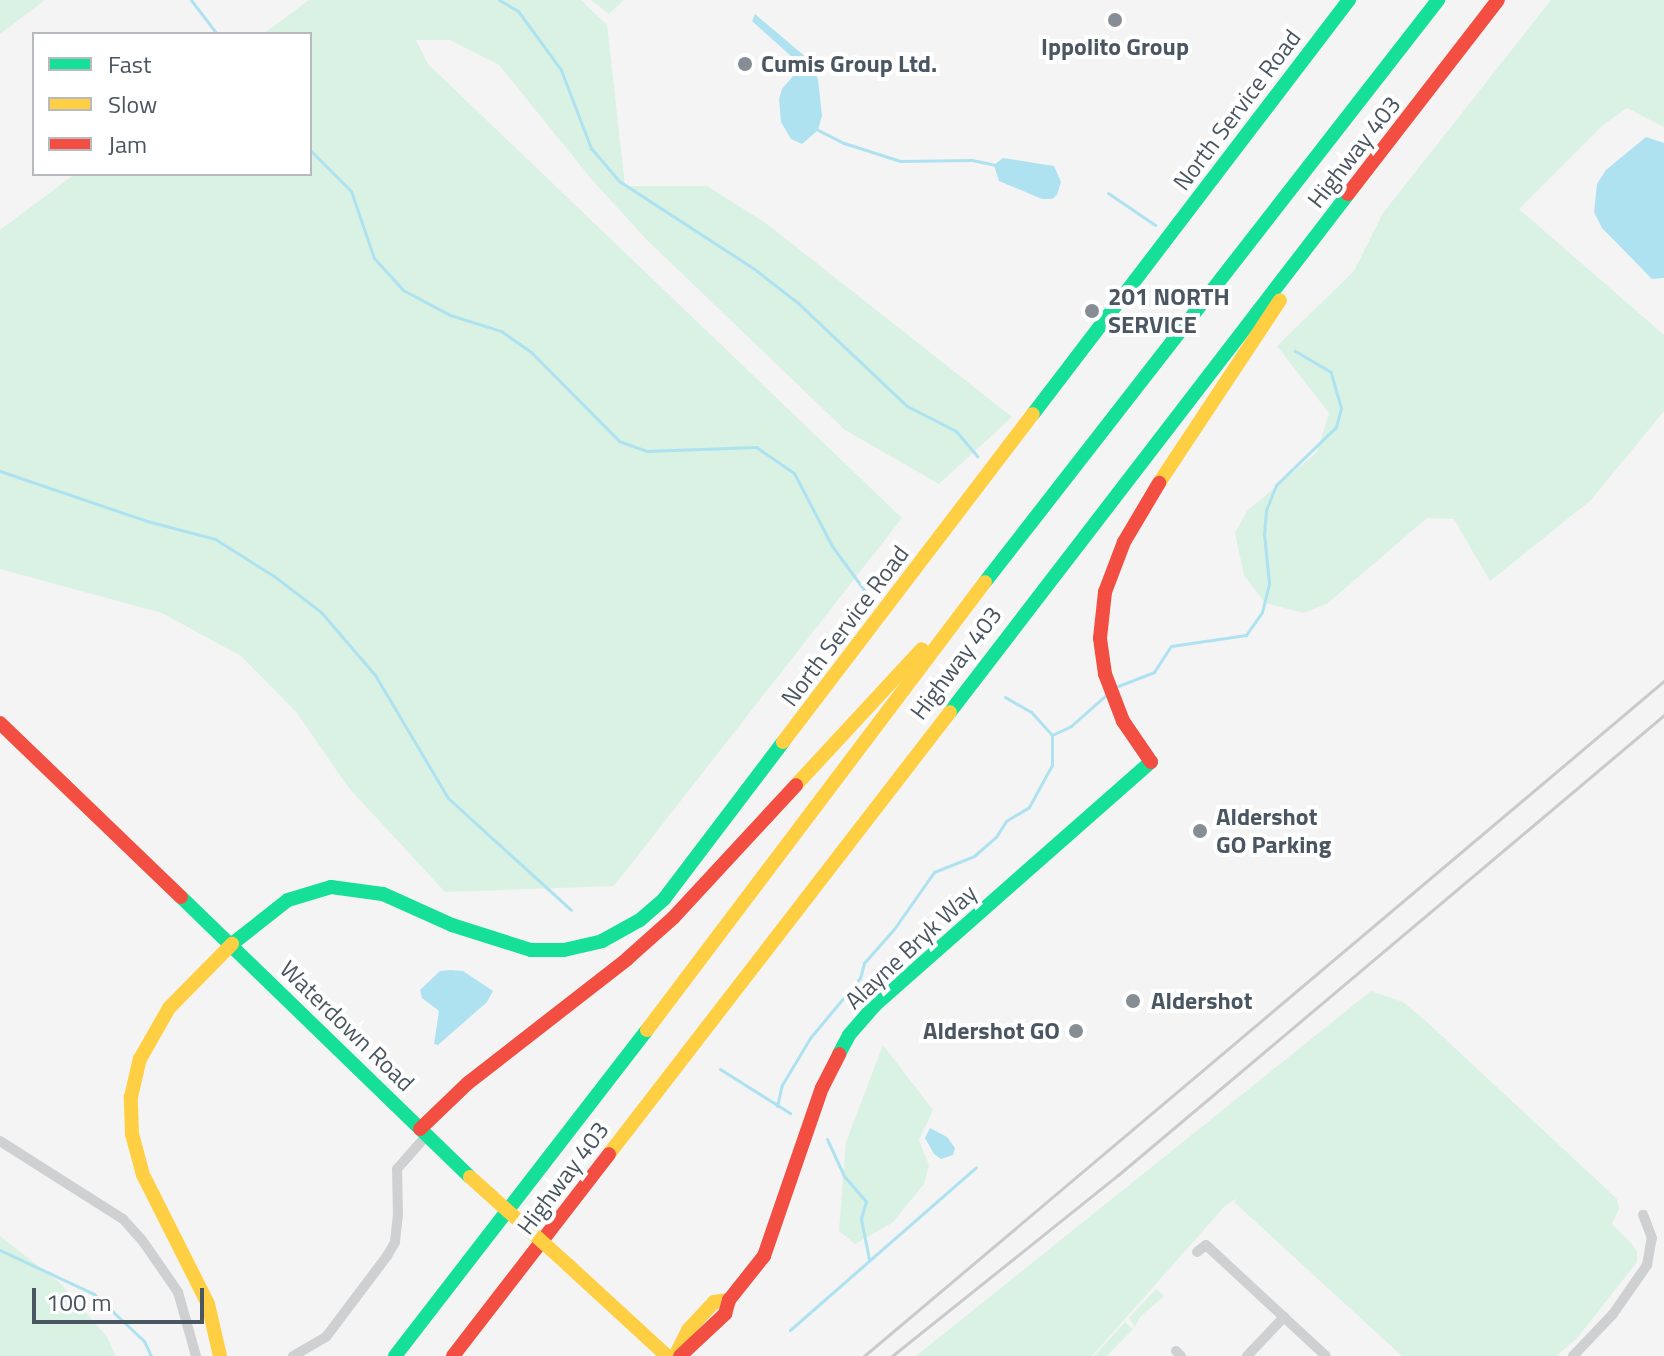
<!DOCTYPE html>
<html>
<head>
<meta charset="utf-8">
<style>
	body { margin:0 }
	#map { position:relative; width:1664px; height:1356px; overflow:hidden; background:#f4f4f4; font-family:"Titillium Web",sans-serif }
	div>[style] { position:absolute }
	.green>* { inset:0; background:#d9f2e3 }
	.water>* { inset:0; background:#aee2f0 }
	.stream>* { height:3px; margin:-1.5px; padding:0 1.5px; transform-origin:1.5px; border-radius:1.5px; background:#aee2f0 }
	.street>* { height:10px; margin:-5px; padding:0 5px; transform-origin:5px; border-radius:5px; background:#ced0d2 }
	.fast>* { height:14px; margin:-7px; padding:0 7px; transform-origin:7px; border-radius:7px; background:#16e098 }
	.slow>* { height:14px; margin:-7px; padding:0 7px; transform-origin:7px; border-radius:7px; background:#ffcf43 }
	.jam>* { height:14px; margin:-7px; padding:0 7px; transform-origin:7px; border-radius:7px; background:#f24e42 }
	.rail>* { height:3px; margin:-1.5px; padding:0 1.5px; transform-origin:1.5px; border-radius:1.5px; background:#c9cacc }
	.slow-bridge>* { height:14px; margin:-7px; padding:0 7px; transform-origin:7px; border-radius:7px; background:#ffcf43 }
	.dots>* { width:22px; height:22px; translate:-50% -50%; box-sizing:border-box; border:4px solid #fff; border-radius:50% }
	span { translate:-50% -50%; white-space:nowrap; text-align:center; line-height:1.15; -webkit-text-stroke:8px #fff; paint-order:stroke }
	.poi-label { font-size:24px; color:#4a5661; font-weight:700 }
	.left { translate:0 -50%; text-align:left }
	.right { translate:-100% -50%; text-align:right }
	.street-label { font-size:24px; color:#4a5661 }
	.legend { position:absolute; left:32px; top:32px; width:280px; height:144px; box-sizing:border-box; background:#fff; border:2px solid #b7bbc0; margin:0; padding:10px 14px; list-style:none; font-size:24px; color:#4a5661 }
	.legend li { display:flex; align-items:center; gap:16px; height:40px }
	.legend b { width:40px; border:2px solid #b7bbc0 }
	.scale { position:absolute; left:32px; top:1288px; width:172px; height:36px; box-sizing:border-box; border:4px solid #4a5661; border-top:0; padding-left:10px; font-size:24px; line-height:28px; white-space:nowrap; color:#4a5661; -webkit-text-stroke:6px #fff; paint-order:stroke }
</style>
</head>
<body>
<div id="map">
	<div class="green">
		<div style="clip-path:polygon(0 0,45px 0,0 34px)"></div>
		<div style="clip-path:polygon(309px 0,581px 0,607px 25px,625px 186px,707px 186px,767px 224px,1012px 417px,939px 484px,845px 430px,646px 239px,593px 181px,499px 65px,450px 40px,416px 40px,428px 64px,902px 518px,614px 886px,445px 892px,348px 787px,297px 713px,241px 656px,162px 613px,0 569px,0 230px,75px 174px,310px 174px,310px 34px,263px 34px)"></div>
		<div style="clip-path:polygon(591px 0,624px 0,609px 14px)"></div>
		<div style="clip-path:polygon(1551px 0,1664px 0,1664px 127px,1627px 108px,1603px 125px,1519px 209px,1664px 335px,1664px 411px,1591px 500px,1490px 581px,1454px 519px,1427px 518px,1328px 603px,1304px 613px,1265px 603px,1244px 575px,1235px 533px,1247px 511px,1317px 452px,1329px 413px,1277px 346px,1354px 271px,1383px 213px)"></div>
		<div style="clip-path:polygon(1371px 991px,1403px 1002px,1427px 1022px,1617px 1199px,1619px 1209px,1612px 1224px,1632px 1244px,1637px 1252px,1637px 1262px,1578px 1337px,1557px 1356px,1402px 1356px,1234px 1202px,1237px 1198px,1225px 1206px,1092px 1356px,916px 1356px)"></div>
		<div style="clip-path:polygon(883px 1045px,933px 1110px,919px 1140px,929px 1165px,924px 1184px,892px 1223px,855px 1244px,839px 1231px,846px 1142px)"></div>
		<div style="clip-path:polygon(0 1236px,60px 1283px,107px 1337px,116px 1356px,0 1356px)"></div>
		<div style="clip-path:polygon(1156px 1289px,1164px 1296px,1140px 1317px,1135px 1327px,1129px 1318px)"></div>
		<div style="clip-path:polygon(1125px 1322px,1133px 1329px,1107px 1356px,1094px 1356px)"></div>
	</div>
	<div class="water">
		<div style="clip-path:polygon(755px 14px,808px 59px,818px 79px,822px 116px,818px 130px,802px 144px,791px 139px,781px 122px,779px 99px,782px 89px,802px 66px,752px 21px)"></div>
		<div style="clip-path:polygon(1646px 137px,1664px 143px,1664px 278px,1652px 279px,1602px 228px,1594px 212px,1597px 184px,1606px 170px)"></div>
		<div style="clip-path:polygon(1003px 158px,1054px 166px,1061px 182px,1057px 195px,1052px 199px,1042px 199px,999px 181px,994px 165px)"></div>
		<div style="clip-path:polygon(451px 970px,463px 971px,493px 991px,487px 1002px,438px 1045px,434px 1044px,439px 1011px,422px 998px,420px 990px,440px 971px)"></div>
		<div style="clip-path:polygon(930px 1128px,947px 1137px,955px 1148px,953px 1155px,941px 1159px,934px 1154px,925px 1138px)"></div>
	</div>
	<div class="stream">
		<div style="left:191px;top:0;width:43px;rotate:52.6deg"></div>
		<div style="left:499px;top:0;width:22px;rotate:30deg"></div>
		<div style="left:518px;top:11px;width:73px;rotate:53.9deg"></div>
		<div style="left:561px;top:70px;width:84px;rotate:69deg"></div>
		<div style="left:591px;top:148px;width:43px;rotate:49.7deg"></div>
		<div style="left:619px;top:181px;width:160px;rotate:33deg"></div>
		<div style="left:753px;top:268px;width:57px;rotate:37.9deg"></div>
		<div style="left:798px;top:303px;width:150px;rotate:43.4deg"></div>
		<div style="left:907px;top:406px;width:55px;rotate:27deg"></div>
		<div style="left:956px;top:431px;width:33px;rotate:50deg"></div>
		<div style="left:818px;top:130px;width:29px;rotate:27deg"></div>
		<div style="left:844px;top:143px;width:59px;rotate:17.8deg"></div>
		<div style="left:900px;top:161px;width:72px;rotate:-0.8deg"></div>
		<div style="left:972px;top:160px;width:24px;rotate:12deg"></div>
		<div style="left:310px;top:150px;width:58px;rotate:45deg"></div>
		<div style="left:351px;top:191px;width:71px;rotate:71.1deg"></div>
		<div style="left:374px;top:258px;width:43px;rotate:47.8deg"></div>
		<div style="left:403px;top:290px;width:53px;rotate:28deg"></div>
		<div style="left:450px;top:315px;width:53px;rotate:17.4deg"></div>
		<div style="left:501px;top:331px;width:38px;rotate:35deg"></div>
		<div style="left:532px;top:353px;width:124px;rotate:45.3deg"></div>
		<div style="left:619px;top:441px;width:29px;rotate:20deg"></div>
		<div style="left:646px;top:451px;width:110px;rotate:-2.1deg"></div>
		<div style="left:756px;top:447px;width:46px;rotate:34.4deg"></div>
		<div style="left:794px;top:473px;width:82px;rotate:62.5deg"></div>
		<div style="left:832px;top:546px;width:59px;rotate:53.9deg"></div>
		<div style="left:1108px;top:193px;width:57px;rotate:34.2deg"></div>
		<div style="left:0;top:471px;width:155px;rotate:18.8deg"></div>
		<div style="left:147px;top:521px;width:70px;rotate:14.8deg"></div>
		<div style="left:215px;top:539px;width:70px;rotate:32.1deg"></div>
		<div style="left:274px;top:576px;width:59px;rotate:37.5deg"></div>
		<div style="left:321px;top:612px;width:83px;rotate:49.4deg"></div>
		<div style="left:375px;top:675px;width:143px;rotate:59.3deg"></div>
		<div style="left:448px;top:798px;width:166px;rotate:42.3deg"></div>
		<div style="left:1118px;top:686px;width:39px;rotate:-21deg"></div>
		<div style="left:1154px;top:672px;width:31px;rotate:-57deg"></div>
		<div style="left:1171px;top:646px;width:76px;rotate:-8.3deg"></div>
		<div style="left:1246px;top:635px;width:28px;rotate:-55deg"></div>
		<div style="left:1262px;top:612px;width:30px;rotate:-76deg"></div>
		<div style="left:1269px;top:583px;width:49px;rotate:-95.8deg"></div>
		<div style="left:1264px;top:534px;width:24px;rotate:-85deg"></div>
		<div style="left:1266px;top:510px;width:27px;rotate:-68deg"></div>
		<div style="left:1276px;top:485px;width:83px;rotate:-44deg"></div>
		<div style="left:1336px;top:427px;width:20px;rotate:-75deg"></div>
		<div style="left:1341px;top:408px;width:37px;rotate:-106deg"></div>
		<div style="left:1331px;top:372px;width:42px;rotate:-149.7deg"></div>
		<div style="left:1052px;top:735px;width:21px;rotate:-25deg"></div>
		<div style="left:1071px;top:726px;width:47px;rotate:-41.5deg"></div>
		<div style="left:720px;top:1069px;width:83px;rotate:32.2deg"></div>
		<div style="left:777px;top:1106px;width:22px;rotate:-77deg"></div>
		<div style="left:782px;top:1085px;width:55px;rotate:-59.2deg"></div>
		<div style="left:810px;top:1038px;width:78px;rotate:-50.2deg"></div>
		<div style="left:860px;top:978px;width:16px;rotate:-75deg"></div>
		<div style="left:864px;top:963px;width:45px;rotate:-48.6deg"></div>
		<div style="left:894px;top:929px;width:70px;rotate:-54.9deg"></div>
		<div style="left:934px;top:872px;width:43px;rotate:-21.8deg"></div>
		<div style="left:974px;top:856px;width:29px;rotate:-41deg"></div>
		<div style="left:996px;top:837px;width:19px;rotate:-58deg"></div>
		<div style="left:1006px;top:821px;width:27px;rotate:-31deg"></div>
		<div style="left:1029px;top:807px;width:48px;rotate:-61.3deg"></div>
		<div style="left:1052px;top:765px;width:30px;rotate:-90deg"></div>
		<div style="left:1052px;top:735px;width:31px;rotate:-132deg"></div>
		<div style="left:1031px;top:712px;width:30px;rotate:-150deg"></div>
		<div style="left:827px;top:1139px;width:41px;rotate:65.3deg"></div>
		<div style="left:844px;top:1176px;width:33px;rotate:49deg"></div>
		<div style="left:866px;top:1201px;width:19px;rotate:106deg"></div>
		<div style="left:861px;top:1219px;width:41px;rotate:78.7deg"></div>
		<div style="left:0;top:1250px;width:104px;rotate:25.1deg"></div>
		<div style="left:94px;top:1294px;width:69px;rotate:43.2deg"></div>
		<div style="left:144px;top:1341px;width:17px;rotate:65deg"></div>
		<div style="left:790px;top:1330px;width:247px;rotate:-41.2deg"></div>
	</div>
	<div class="street">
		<div style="left:0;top:1141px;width:146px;rotate:32.4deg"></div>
		<div style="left:123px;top:1219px;width:28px;rotate:48deg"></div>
		<div style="left:142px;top:1240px;width:63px;rotate:55.3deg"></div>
		<div style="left:178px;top:1292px;width:66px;rotate:74.3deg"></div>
		<div style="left:1197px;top:1252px;width:11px;rotate:-38deg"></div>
		<div style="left:1206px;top:1245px;width:163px;rotate:42.8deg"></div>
		<div style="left:1176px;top:1351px;width:7px;rotate:45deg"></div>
		<div style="left:293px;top:1356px;width:38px;rotate:-30deg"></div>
		<div style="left:326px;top:1337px;width:101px;rotate:-53deg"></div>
		<div style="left:387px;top:1256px;width:16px;rotate:-60deg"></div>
		<div style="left:395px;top:1242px;width:27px;rotate:-84deg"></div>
		<div style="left:398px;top:1215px;width:46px;rotate:-91.2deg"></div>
		<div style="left:397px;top:1169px;width:45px;rotate:-48.6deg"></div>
		<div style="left:1247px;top:1356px;width:54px;rotate:-46.5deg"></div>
		<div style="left:1573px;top:1356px;width:58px;rotate:-46.4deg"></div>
		<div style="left:1613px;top:1314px;width:60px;rotate:-55.2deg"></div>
		<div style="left:1647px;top:1265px;width:27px;rotate:-80deg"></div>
		<div style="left:1652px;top:1238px;width:25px;rotate:-111deg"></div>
	</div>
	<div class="fast">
		<div style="left:1033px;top:414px;width:521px;rotate:-52.65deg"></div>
		<div style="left:985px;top:582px;width:738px;rotate:-52.1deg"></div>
		<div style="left:950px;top:712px;width:653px;rotate:-52.46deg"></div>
		<div style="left:181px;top:897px;width:402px;rotate:44.1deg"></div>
		<div style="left:232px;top:944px;width:71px;rotate:-38.2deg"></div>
		<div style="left:288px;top:900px;width:45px;rotate:-16.8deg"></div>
		<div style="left:331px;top:887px;width:52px;rotate:7.7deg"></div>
		<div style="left:383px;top:894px;width:76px;rotate:24.2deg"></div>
		<div style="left:452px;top:925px;width:83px;rotate:17.6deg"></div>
		<div style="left:531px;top:950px;width:33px"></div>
		<div style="left:564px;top:950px;width:39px;rotate:-13deg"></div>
		<div style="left:602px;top:941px;width:43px;rotate:-28.9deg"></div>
		<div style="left:640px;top:920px;width:32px;rotate:-41deg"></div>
		<div style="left:664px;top:899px;width:197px;rotate:-52.8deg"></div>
		<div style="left:839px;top:1054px;width:21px;rotate:-62deg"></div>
		<div style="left:849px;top:1035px;width:40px;rotate:-49deg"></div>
		<div style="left:875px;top:1005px;width:368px;rotate:-41.4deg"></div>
		<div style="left:395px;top:1356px;width:412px;rotate:-52.3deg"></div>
	</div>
	<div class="slow">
		<div style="left:1159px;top:483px;width:219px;rotate:-56.5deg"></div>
		<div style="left:783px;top:742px;width:412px;rotate:-52.7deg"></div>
		<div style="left:796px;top:785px;width:185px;rotate:-47.2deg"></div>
		<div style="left:647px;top:1030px;width:561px;rotate:-52.97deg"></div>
		<div style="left:609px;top:1154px;width:558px;rotate:-52.35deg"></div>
		<div style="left:568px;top:1265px;width:134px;rotate:42.6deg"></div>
		<div style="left:220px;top:1356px;width:53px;rotate:-103deg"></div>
		<div style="left:208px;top:1304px;width:144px;rotate:-116.7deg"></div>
		<div style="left:143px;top:1175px;width:42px;rotate:-105deg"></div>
		<div style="left:132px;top:1134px;width:37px;rotate:-92deg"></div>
		<div style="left:131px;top:1097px;width:39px;rotate:-77deg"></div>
		<div style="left:140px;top:1059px;width:59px;rotate:-60.4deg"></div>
		<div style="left:169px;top:1008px;width:90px;rotate:-45.5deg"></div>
		<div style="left:675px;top:1356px;width:29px;rotate:-63deg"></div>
		<div style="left:688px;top:1330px;width:38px;rotate:-47deg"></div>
		<div style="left:714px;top:1302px;width:15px;rotate:-8deg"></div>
	</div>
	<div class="jam">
		<div style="left:1348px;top:194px;width:245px;rotate:-52.3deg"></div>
		<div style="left:0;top:723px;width:251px;rotate:43.9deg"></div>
		<div style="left:1151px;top:762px;width:50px;rotate:-124.3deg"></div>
		<div style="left:1123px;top:721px;width:50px;rotate:-111deg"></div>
		<div style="left:1105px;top:674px;width:36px;rotate:-98deg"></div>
		<div style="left:1100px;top:638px;width:46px;rotate:-83.8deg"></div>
		<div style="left:1105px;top:592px;width:53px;rotate:-69.2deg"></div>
		<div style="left:1124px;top:542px;width:69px;rotate:-59.3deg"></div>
		<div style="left:420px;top:1129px;width:66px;rotate:-43.8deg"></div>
		<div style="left:468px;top:1083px;width:202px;rotate:-37.9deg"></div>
		<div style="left:627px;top:959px;width:62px;rotate:-41.7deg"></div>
		<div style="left:673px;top:918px;width:181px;rotate:-47.2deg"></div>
		<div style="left:453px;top:1356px;width:255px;rotate:-52.3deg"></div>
		<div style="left:680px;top:1356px;width:62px;rotate:-43deg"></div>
		<div style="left:725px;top:1314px;width:15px;rotate:-74deg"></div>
		<div style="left:729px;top:1300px;width:56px;rotate:-51.5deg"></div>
		<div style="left:764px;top:1256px;width:178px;rotate:-71deg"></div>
		<div style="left:822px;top:1088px;width:38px;rotate:-63deg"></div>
	</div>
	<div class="rail">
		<div style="left:864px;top:1356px;width:1047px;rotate:-40.16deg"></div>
		<div style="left:892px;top:1356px;width:290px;rotate:-38.7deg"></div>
		<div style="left:1118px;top:1175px;width:714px;rotate:-40.11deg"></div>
	</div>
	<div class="slow-bridge">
		<div style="left:470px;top:1177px;width:132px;rotate:41.9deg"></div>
	</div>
	<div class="dots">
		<div style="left:1115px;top:20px;background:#868d94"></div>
		<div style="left:745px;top:64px;background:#868d94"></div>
		<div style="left:1092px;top:311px;background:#868d94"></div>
		<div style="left:1200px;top:831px;background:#868d94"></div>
		<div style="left:1133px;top:1001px;background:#868d94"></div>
		<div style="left:1076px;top:1031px;background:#868d94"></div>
	</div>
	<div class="poi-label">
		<span style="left:1115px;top:47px">Ippolito Group</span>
		<span class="left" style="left:761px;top:64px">Cumis Group Ltd.</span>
		<span class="left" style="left:1108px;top:311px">201 NORTH<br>SERVICE</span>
		<span class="left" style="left:1216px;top:831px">Aldershot<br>GO Parking</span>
		<span class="left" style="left:1151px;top:1001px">Aldershot</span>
		<span class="right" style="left:1060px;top:1031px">Aldershot GO</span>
	</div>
	<div class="street-label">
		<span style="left:1237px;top:110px;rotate:-53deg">North Service Road</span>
		<span style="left:1354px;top:152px;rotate:-52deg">Highway 403</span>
		<span style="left:845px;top:626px;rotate:-53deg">North Service Road</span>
		<span style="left:956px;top:663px;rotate:-53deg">Highway 403</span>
		<span style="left:911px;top:947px;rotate:-43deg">Alayne Bryk Way</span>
		<span style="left:347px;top:1026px;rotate:44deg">Waterdown Road</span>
		<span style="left:563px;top:1178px;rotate:-53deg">Highway 403</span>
	</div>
	<ul class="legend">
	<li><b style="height:10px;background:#16e098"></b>Fast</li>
	<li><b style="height:10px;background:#ffcf43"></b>Slow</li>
	<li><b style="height:10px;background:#f24e42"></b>Jam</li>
	</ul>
	<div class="scale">100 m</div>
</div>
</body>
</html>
